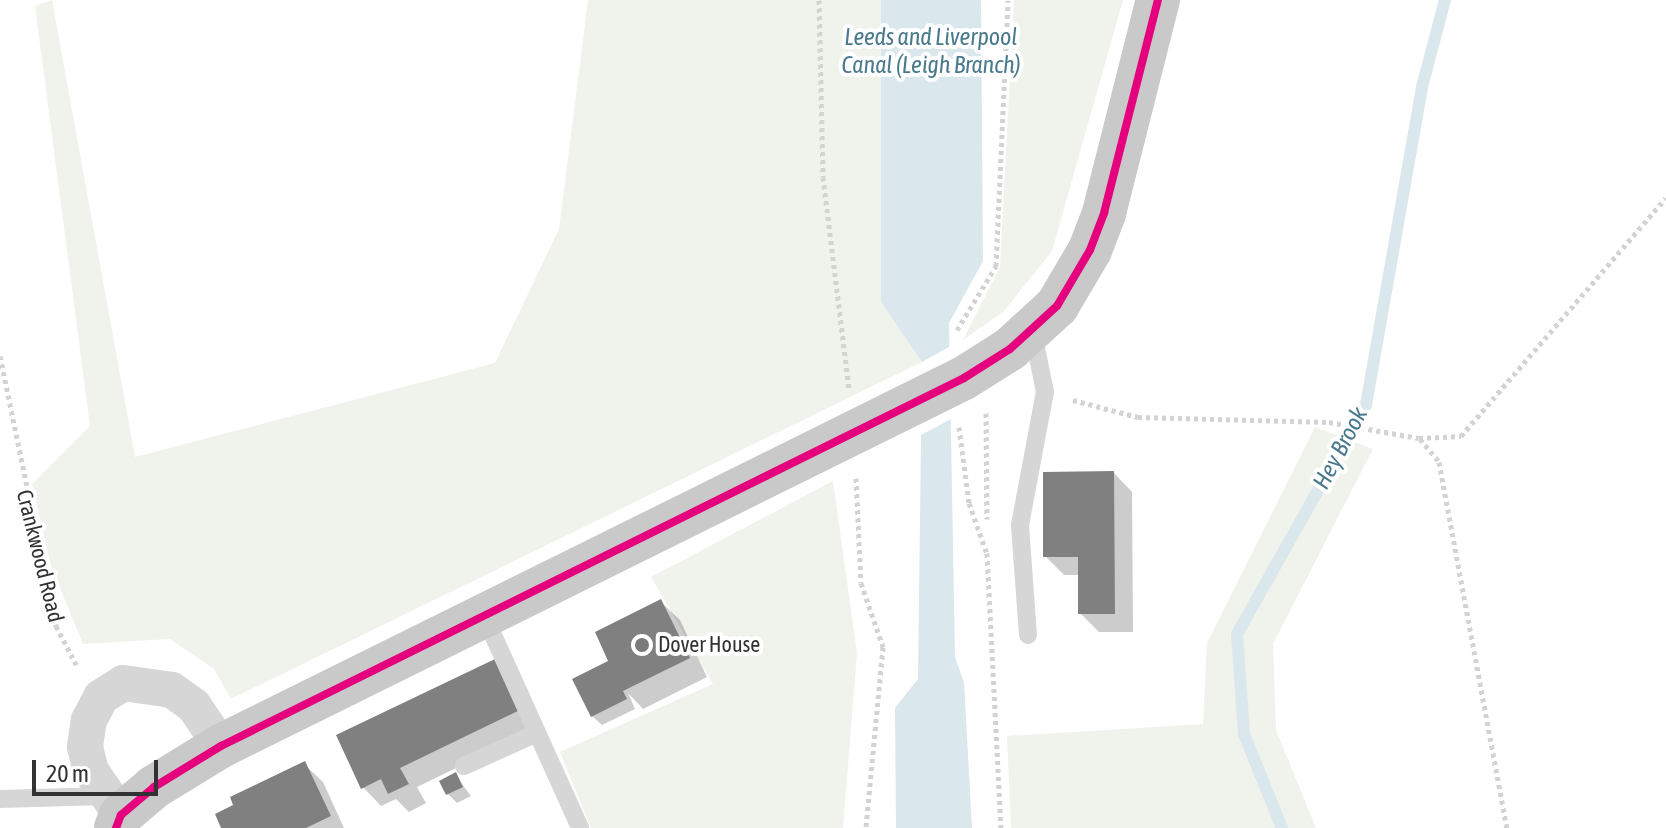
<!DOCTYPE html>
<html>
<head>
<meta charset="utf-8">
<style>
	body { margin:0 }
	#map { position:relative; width:1666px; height:828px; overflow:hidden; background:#fff; font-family:"Asap Condensed",sans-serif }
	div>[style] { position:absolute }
	.green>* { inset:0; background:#f0f2ec }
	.water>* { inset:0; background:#dae7ec }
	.pier>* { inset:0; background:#fff }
	.shadow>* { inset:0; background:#0003 }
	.stream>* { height:12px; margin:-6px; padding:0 6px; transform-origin:6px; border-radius:6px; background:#dae7ec }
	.building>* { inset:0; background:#808080 }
	.path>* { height:5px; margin-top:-2.5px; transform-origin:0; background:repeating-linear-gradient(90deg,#d3d3d3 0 4px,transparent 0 8px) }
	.service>* { height:18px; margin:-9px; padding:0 9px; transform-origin:9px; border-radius:9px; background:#d6d6d6 }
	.minor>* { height:36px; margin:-18px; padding:0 18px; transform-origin:18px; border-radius:18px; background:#d6d6d6 }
	.primary>* { height:44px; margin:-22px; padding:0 22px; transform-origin:22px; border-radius:22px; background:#c9c9c9 }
	.bus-1>* { height:8px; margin:-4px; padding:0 4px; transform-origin:4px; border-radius:4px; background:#e5007d }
	.dots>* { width:22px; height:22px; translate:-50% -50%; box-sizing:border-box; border:4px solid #fff; border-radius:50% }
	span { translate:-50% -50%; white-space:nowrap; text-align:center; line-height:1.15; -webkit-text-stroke:8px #fff; paint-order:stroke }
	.street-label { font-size:22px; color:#323232 }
	.poi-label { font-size:22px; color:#323232 }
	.left { translate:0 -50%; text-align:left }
	.water-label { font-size:24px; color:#49798c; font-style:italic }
	.scale { position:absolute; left:32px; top:760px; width:126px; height:36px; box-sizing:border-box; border:4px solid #323232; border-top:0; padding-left:10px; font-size:24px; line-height:28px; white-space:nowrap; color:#323232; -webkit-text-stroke:6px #fff; paint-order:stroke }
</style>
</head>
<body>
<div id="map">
	<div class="green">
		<div style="clip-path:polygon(52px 0,135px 457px,495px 363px,559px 229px,588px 0,881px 0,881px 302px,922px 362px,231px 699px,214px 669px,170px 639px,83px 644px,51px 566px,32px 484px,90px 426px,35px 6px)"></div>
		<div style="clip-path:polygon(1014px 0,1123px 0,1052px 251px,1004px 311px,963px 340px,1000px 267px)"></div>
		<div style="clip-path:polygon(1315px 427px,1373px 449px,1273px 644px,1276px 730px,1316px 828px,1011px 828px,1007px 736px,1203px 724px,1207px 643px)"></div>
		<div style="clip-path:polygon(833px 481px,857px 653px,843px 828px,591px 828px,560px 752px,713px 684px,651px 577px)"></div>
	</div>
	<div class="water">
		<div style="clip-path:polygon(881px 0,981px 0,983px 261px,949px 323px,955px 657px,964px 683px,972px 828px,896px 828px,895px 708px,918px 679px,922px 362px,881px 302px)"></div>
	</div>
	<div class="pier">
		<div style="clip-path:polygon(956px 343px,957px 416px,921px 435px,922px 362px)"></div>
	</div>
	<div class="shadow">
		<div style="clip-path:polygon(1114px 473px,1132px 492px,1133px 632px,1099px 632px,1080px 613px,1080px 575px,1064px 575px,1045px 556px)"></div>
		<div style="clip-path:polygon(661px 602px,680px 620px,707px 677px,643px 709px,628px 693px,635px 709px,602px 725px,592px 716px,608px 663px)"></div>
		<div style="clip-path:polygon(495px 661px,537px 729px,417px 787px,426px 803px,409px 812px,396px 799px,381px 806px,363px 787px)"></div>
		<div style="clip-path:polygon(304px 764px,323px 782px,344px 828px,223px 828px)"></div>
		<div style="clip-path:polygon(455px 775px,471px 796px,457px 803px,448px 794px)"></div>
	</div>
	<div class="stream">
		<div style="left:1282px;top:828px;width:101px;rotate:-112deg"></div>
		<div style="left:1244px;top:734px;width:100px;rotate:-94deg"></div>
		<div style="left:1237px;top:634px;width:263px;rotate:-60.6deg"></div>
		<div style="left:1366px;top:405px;width:323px;rotate:-80deg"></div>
		<div style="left:1422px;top:87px;width:90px;rotate:-75.2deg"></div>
	</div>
	<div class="building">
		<div style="clip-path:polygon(1114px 471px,1115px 614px,1078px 614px,1078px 557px,1043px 557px,1043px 472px)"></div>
		<div style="clip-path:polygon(661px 599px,690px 658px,623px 691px,627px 699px,591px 717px,572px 679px,608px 661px,595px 632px)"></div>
		<div style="clip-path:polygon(495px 659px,520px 710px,400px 768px,409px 784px,388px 794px,381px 779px,361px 789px,336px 735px)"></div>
		<div style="clip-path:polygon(305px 761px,331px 816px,306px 828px,221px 828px,215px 814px,233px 805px,230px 797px)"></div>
		<div style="clip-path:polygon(456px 772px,463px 787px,446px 795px,439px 781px)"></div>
	</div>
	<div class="path">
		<div style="left:819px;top:0;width:177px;rotate:88.7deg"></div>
		<div style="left:823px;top:177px;width:213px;rotate:83deg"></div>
		<div style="left:957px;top:330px;width:75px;rotate:-58.6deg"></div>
		<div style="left:996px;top:266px;width:266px;rotate:-87.4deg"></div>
		<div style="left:0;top:356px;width:276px;rotate:78.3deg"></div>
		<div style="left:56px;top:626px;width:47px;rotate:62.4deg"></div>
		<div style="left:1073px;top:400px;width:67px;rotate:14.7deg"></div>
		<div style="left:1138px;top:417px;width:191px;rotate:1.5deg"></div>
		<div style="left:1329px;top:422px;width:91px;rotate:10.1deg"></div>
		<div style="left:1419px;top:438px;width:42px;rotate:-2.7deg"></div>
		<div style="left:1461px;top:436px;width:314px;rotate:-49.3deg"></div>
		<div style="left:986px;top:413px;width:106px;rotate:89.5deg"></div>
		<div style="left:959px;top:427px;width:77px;rotate:82.5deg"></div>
		<div style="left:969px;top:503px;width:54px;rotate:70.6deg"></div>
		<div style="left:1420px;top:439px;width:30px;rotate:50deg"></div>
		<div style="left:1439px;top:462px;width:372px;rotate:79.5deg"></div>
		<div style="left:856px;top:478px;width:105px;rotate:87.3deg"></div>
		<div style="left:861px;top:583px;width:68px;rotate:71deg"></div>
		<div style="left:883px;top:647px;width:182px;rotate:95.4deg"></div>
		<div style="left:987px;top:553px;width:275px;rotate:87.1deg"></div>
	</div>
	<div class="service">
		<div style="left:484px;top:615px;width:234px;rotate:65.7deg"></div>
		<div style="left:1028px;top:635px;width:110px;rotate:-94.2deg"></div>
		<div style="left:1020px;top:525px;width:135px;rotate:-79.4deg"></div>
		<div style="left:1045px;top:392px;width:60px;rotate:-101.5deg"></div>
		<div style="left:464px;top:766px;width:80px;rotate:-24.3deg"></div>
		<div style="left:0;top:799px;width:105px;rotate:-1.6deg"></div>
	</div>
	<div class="minor">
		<div style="left:121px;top:815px;width:53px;rotate:-124.3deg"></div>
		<div style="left:91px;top:771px;width:25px;rotate:-104deg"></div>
		<div style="left:85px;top:747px;width:27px;rotate:-82deg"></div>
		<div style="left:89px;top:720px;width:26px;rotate:-62deg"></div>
		<div style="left:101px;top:697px;width:26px;rotate:-32deg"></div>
		<div style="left:123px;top:683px;width:49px;rotate:8.1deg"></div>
		<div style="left:172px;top:690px;width:27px;rotate:36deg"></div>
		<div style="left:194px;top:706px;width:48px;rotate:56deg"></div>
	</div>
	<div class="primary">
		<div style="left:116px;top:828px;width:14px;rotate:-69deg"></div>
		<div style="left:121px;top:815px;width:43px;rotate:-40.3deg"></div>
		<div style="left:154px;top:787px;width:79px;rotate:-31.5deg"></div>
		<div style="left:221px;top:746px;width:829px;rotate:-26.35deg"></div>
		<div style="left:964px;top:378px;width:54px;rotate:-32.2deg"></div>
		<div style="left:1010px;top:349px;width:64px;rotate:-42.5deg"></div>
		<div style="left:1057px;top:306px;width:65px;rotate:-59.5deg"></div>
		<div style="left:1090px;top:250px;width:40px;rotate:-69deg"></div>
		<div style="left:1104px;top:213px;width:220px;rotate:-75.8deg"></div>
	</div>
	<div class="bus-1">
		<div style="left:116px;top:828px;width:14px;rotate:-69deg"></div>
		<div style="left:121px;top:815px;width:43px;rotate:-40.3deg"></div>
		<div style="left:154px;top:787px;width:79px;rotate:-31.5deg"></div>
		<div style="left:221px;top:746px;width:829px;rotate:-26.35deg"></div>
		<div style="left:964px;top:378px;width:54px;rotate:-32.2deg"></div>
		<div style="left:1010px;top:349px;width:64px;rotate:-42.5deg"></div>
		<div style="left:1057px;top:306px;width:65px;rotate:-59.5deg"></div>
		<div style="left:1090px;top:250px;width:40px;rotate:-69deg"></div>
		<div style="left:1104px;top:213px;width:220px;rotate:-75.8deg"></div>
	</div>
	<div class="dots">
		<div style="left:642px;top:645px;background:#7a7a7a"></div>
	</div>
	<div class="street-label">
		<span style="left:40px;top:556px;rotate:76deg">Crankwood Road</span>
	</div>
	<div class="poi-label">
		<span class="left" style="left:658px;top:645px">Dover House</span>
	</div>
	<div class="water-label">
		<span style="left:931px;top:51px">Leeds and Liverpool<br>Canal (Leigh Branch)</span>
		<span style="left:1340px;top:448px;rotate:-62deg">Hey Brook</span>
	</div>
	<div class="scale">20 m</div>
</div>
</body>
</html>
